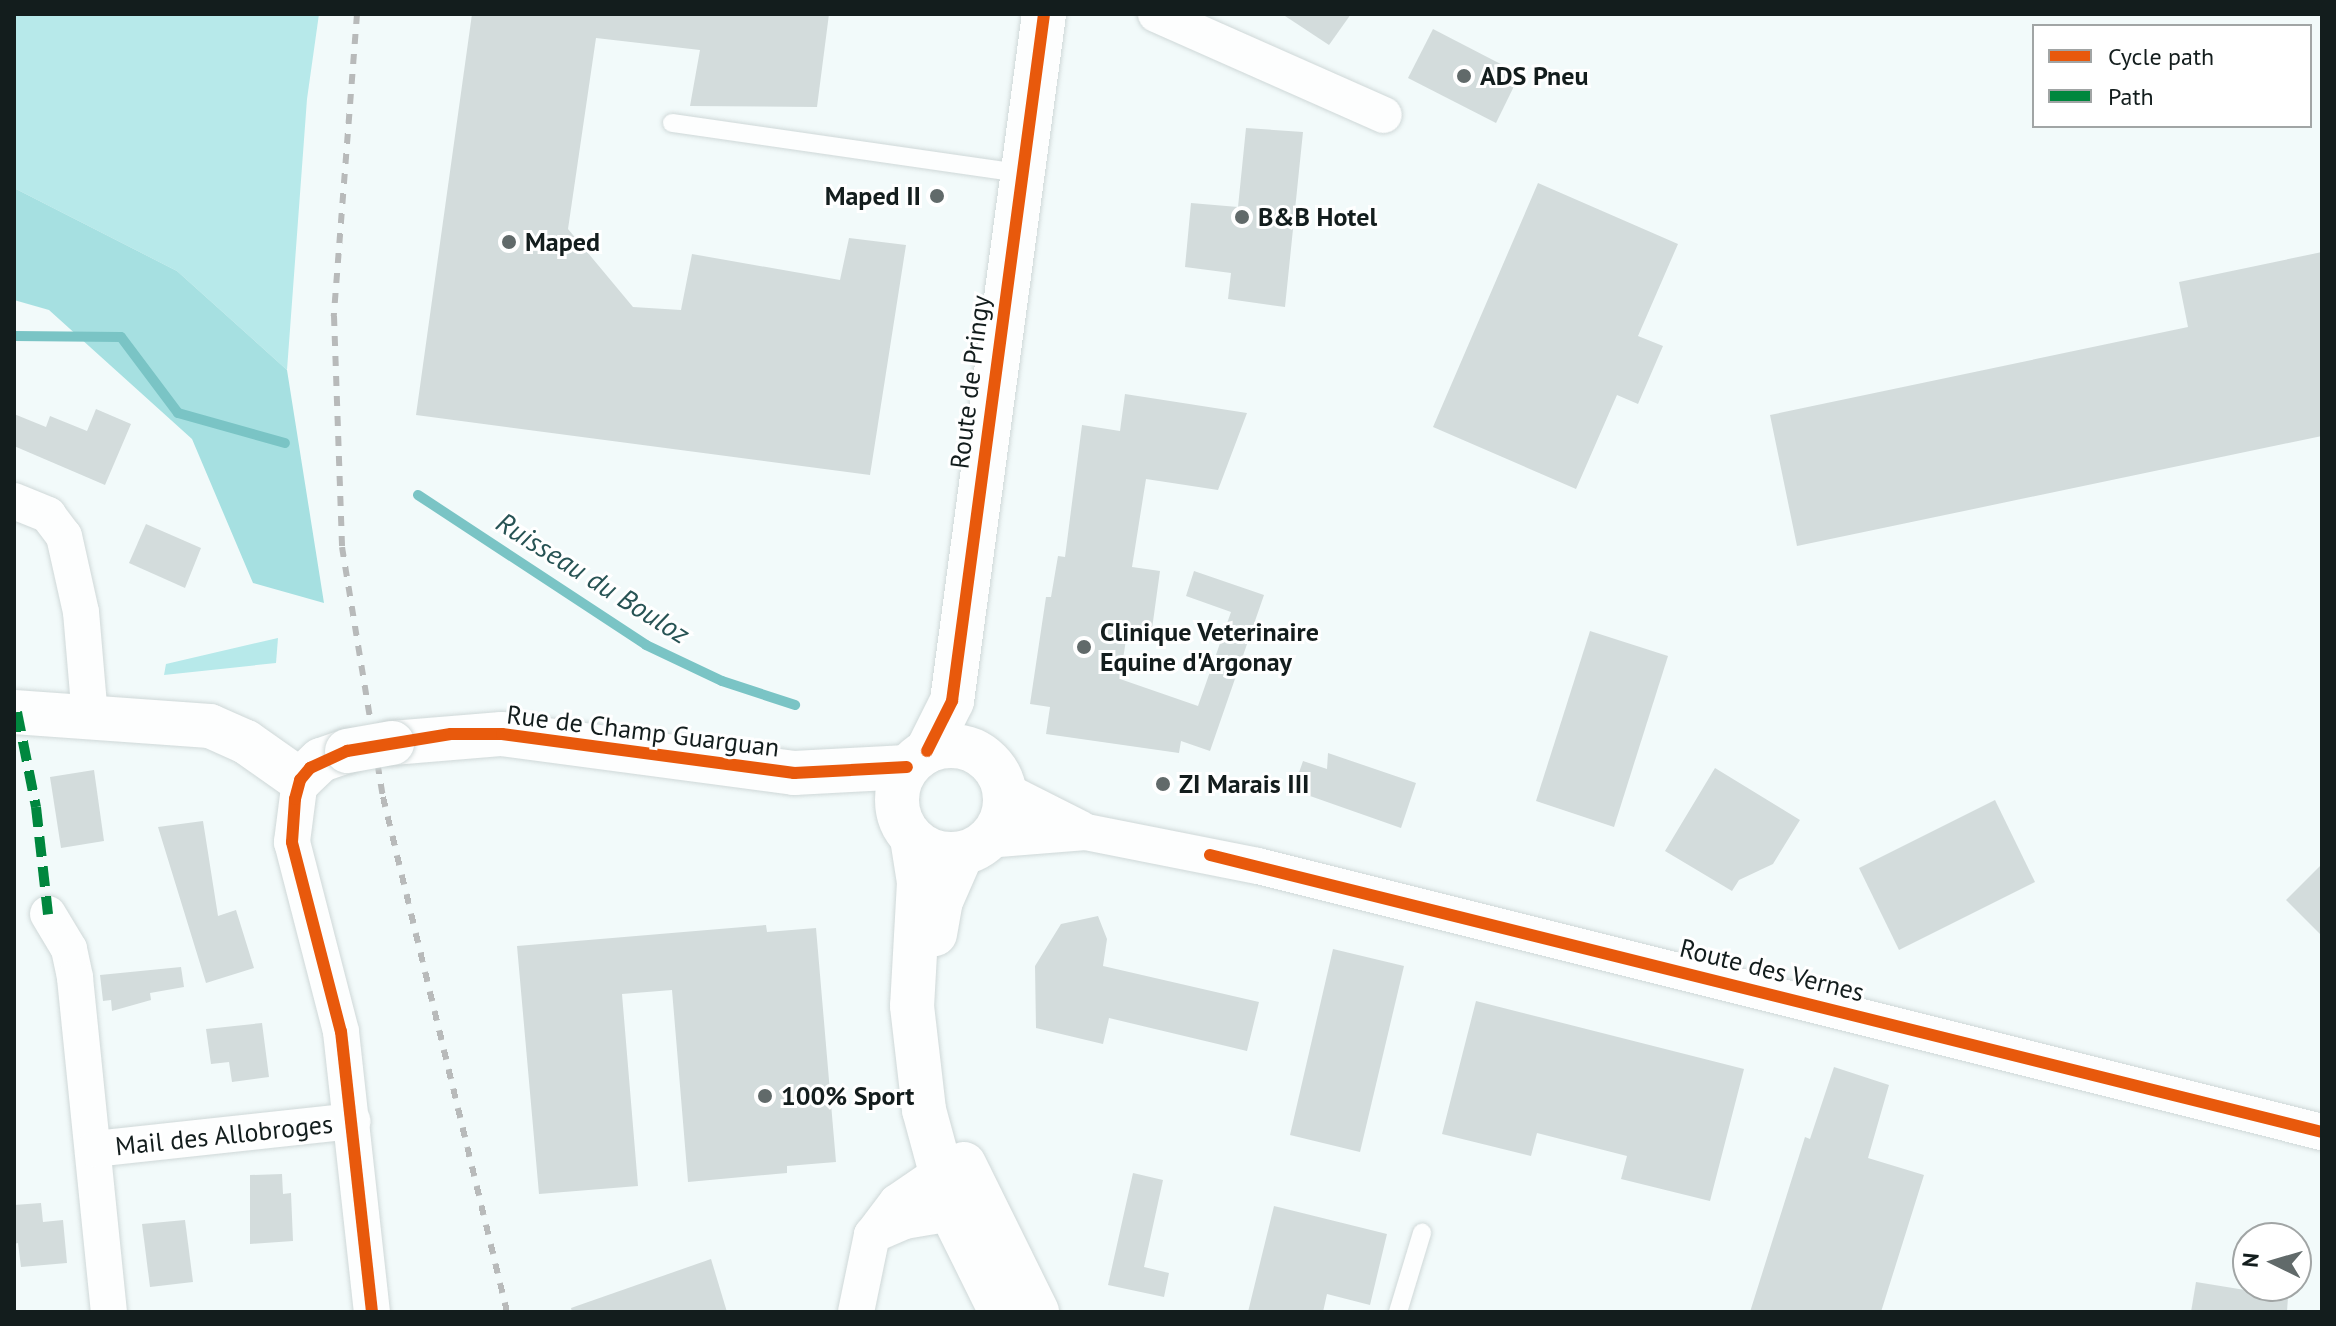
<!DOCTYPE html>
<html>
<head>
<meta charset="utf-8">
<style>
	body { margin:0 }
	#map { position:relative; width:2336px; height:1326px; overflow:hidden; background:#f2fafa; font-family:"PT Sans",sans-serif }
	div>[style] { position:absolute }
	.green>* { inset:0; background:#b7e9ea }
	.forest>* { inset:0; background:#a6e0e1 }
	.stream>* { height:10px; margin:-5px; padding:0 5px; transform-origin:5px; border-radius:5px; background:#7ac4c5 }
	.building>* { inset:0; background:#d3dcdc }
	.roads { filter:drop-shadow(0 0 2px #cfd8d8) drop-shadow(0 0 2px #cfd8d8) }
	.lane>* { height:18px; margin:-9px; padding:0 9px; transform-origin:9px; border-radius:9px; background:#fdfefe }
	.street>* { height:36px; margin:-18px; padding:0 18px; transform-origin:18px; border-radius:18px; background:#fdfefe }
	.secondary>* { height:44px; margin:-22px; padding:0 22px; transform-origin:22px; border-radius:22px; background:#fdfefe }
	.secondary>.ring { margin:-22px; padding:0; box-sizing:content-box; background:none; border:44px solid #fdfefe; border-radius:50% }
	.rail>* { height:6px; margin-top:-3px; transform-origin:0; background:repeating-linear-gradient(90deg,#b8baba 0 10px,transparent 0 20px) }
	.bridges { filter:drop-shadow(0 0 2px #cfd8d8) drop-shadow(0 0 2px #cfd8d8) }
	.secondary-bridge>* { height:44px; margin:-22px; padding:0 22px; transform-origin:22px; border-radius:22px; background:#fdfefe }
	.quiet>* { height:10px; margin-top:-5px; transform-origin:0; background:repeating-linear-gradient(90deg,#00873e 0 20px,transparent 0 30px) }
	.cycleway>* { height:12px; margin:-6px; padding:0 6px; transform-origin:6px; border-radius:6px; background:#e8590c }
	.dots>* { width:22px; height:22px; translate:-50% -50%; box-sizing:border-box; border:4px solid #fff; border-radius:50% }
	span { translate:-50% -50%; white-space:nowrap; text-align:center; line-height:1.15; -webkit-text-stroke:6px #fff; paint-order:stroke }
	.poi-label { font-size:26px; color:#131d1d; font-weight:700 }
	.left { translate:0 -50%; text-align:left }
	.right { translate:-100% -50%; text-align:right }
	.street-label { font-size:26px; color:#131d1d }
	.water-label { font-size:28px; color:#275354; font-style:italic }
	.frame { position:absolute; inset:0; border:16px solid #131d1d; pointer-events:none }
	.legend { position:absolute; left:2032px; top:24px; width:280px; height:104px; box-sizing:border-box; background:#fff; border:2px solid #a1a5a5; margin:0; padding:10px 14px; list-style:none; font-size:24px; color:#131d1d }
	.legend li { display:flex; align-items:center; gap:16px; height:40px }
	.legend b { width:40px; border:2px solid #a1a5a5 }
	.north { position:absolute; left:2232px; top:1222px; width:80px; height:80px; box-sizing:border-box; background:#fff; border:2px solid #a1a5a5; border-radius:50%; rotate:275deg; font-size:22px; font-weight:700; line-height:32px; text-align:center; color:#131d1d }
	.north::after { content:''; display:block; margin:auto; width:28px; height:36px; background:#616a6a; clip-path:polygon(50% 0,100% 100%,50% 72%,0 100%) }
</style>
</head>
<body>
<div id="map">
	<div class="green">
		<div style="clip-path:polygon(14px 14px,319px 14px,307px 99px,287px 370px,177px 271px,14px 188px)"></div>
		<div style="clip-path:polygon(278px 638px,276px 663px,164px 675px,166px 664px)"></div>
	</div>
	<div class="forest">
		<div style="clip-path:polygon(14px 188px,177px 271px,287px 370px,324px 603px,253px 583px,192px 439px,49px 310px,14px 300px)"></div>
	</div>
	<div class="stream">
		<div style="left:14px;top:336px;width:107px;rotate:0.5deg"></div>
		<div style="left:121px;top:337px;width:95px;rotate:53.1deg"></div>
		<div style="left:178px;top:413px;width:111px;rotate:15.7deg"></div>
		<div style="left:418px;top:495px;width:273px;rotate:33.3deg"></div>
		<div style="left:646px;top:645px;width:84px;rotate:25.3deg"></div>
		<div style="left:722px;top:681px;width:77px;rotate:18.2deg"></div>
	</div>
	<div class="building">
		<div style="clip-path:polygon(472px 14px,829px 14px,817px 107px,690px 106px,700px 50px,596px 38px,568px 229px,633px 307px,681px 310px,692px 254px,840px 280px,849px 238px,906px 245px,870px 475px,416px 415px)"></div>
		<div style="clip-path:polygon(1282px 14px,1351px 14px,1329px 45px)"></div>
		<div style="clip-path:polygon(1433px 29px,1520px 74px,1496px 123px,1408px 78px)"></div>
		<div style="clip-path:polygon(1246px 128px,1303px 132px,1285px 307px,1228px 299px,1231px 273px,1185px 267px,1191px 203px,1238px 207px)"></div>
		<div style="clip-path:polygon(1538px 183px,1678px 244px,1638px 336px,1663px 346px,1638px 404px,1617px 395px,1576px 489px,1433px 427px)"></div>
		<div style="clip-path:polygon(2322px 252px,2322px 436px,1797px 546px,1770px 415px,2188px 327px,2179px 282px)"></div>
		<div style="clip-path:polygon(1125px 394px,1247px 413px,1218px 490px,1146px 479px,1132px 567px,1160px 571px,1151px 636px,1127px 633px,1120px 679px,1198px 706px,1231px 612px,1186px 596px,1194px 571px,1264px 595px,1210px 751px,1181px 741px,1179px 753px,1046px 734px,1050px 707px,1030px 704px,1046px 597px,1051px 597px,1058px 556px,1065px 557px,1082px 425px,1120px 431px)"></div>
		<div style="clip-path:polygon(96px 409px,131px 424px,105px 485px,14px 446px,14px 414px,46px 427px,50px 416px,87px 431px)"></div>
		<div style="clip-path:polygon(146px 524px,201px 548px,185px 588px,129px 563px)"></div>
		<div style="clip-path:polygon(1590px 631px,1668px 656px,1614px 827px,1536px 801px)"></div>
		<div style="clip-path:polygon(1328px 753px,1416px 783px,1401px 828px,1293px 790px,1303px 761px,1327px 769px)"></div>
		<div style="clip-path:polygon(1715px 768px,1800px 820px,1773px 864px,1739px 880px,1732px 891px,1665px 851px)"></div>
		<div style="clip-path:polygon(94px 770px,104px 841px,61px 848px,50px 777px)"></div>
		<div style="clip-path:polygon(1995px 800px,2035px 882px,1899px 950px,1859px 868px)"></div>
		<div style="clip-path:polygon(203px 821px,218px 916px,236px 910px,254px 968px,206px 983px,158px 827px)"></div>
		<div style="clip-path:polygon(2322px 864px,2322px 936px,2286px 900px)"></div>
		<div style="clip-path:polygon(1098px 916px,1107px 939px,1103px 966px,1259px 1002px,1247px 1051px,1109px 1018px,1103px 1044px,1036px 1028px,1035px 966px,1061px 924px)"></div>
		<div style="clip-path:polygon(766px 925px,767px 932px,816px 928px,836px 1162px,787px 1166px,787px 1173px,688px 1182px,672px 990px,622px 994px,638px 1186px,539px 1194px,517px 946px)"></div>
		<div style="clip-path:polygon(1333px 949px,1404px 966px,1360px 1152px,1290px 1135px)"></div>
		<div style="clip-path:polygon(181px 967px,184px 987px,150px 993px,151px 1000px,112px 1011px,111px 1000px,103px 1001px,100px 975px)"></div>
		<div style="clip-path:polygon(1476px 1001px,1744px 1069px,1710px 1201px,1621px 1179px,1627px 1156px,1537px 1133px,1531px 1156px,1442px 1134px)"></div>
		<div style="clip-path:polygon(262px 1023px,269px 1077px,232px 1082px,229px 1062px,211px 1064px,206px 1029px)"></div>
		<div style="clip-path:polygon(1834px 1067px,1889px 1085px,1868px 1158px,1924px 1175px,1881px 1312px,1750px 1312px,1805px 1137px,1810px 1139px)"></div>
		<div style="clip-path:polygon(1133px 1173px,1163px 1180px,1144px 1267px,1169px 1273px,1164px 1297px,1108px 1285px)"></div>
		<div style="clip-path:polygon(282px 1174px,283px 1194px,291px 1193px,293px 1241px,250px 1244px,250px 1175px)"></div>
		<div style="clip-path:polygon(41px 1203px,43px 1222px,63px 1220px,67px 1263px,21px 1267px,18px 1243px,14px 1244px,14px 1205px)"></div>
		<div style="clip-path:polygon(1274px 1206px,1387px 1234px,1370px 1305px,1327px 1294px,1323px 1312px,1248px 1312px)"></div>
		<div style="clip-path:polygon(185px 1220px,193px 1282px,150px 1287px,142px 1224px)"></div>
		<div style="clip-path:polygon(711px 1259px,727px 1312px,572px 1312px,571px 1308px)"></div>
		<div style="clip-path:polygon(2196px 1282px,2288px 1297px,2287px 1312px,2191px 1312px)"></div>
	</div>
	<div class="roads">
		<div class="lane">
			<div style="left:672px;top:123px;width:353px;rotate:8.2deg"></div>
			<div style="left:1398px;top:1312px;width:83px;rotate:-73.1deg"></div>
		</div>
		<div class="street">
			<div style="left:1156px;top:14px;width:249px;rotate:23.9deg"></div>
			<div style="left:14px;top:501px;width:37px;rotate:22deg"></div>
			<div style="left:48px;top:515px;width:26px;rotate:53deg"></div>
			<div style="left:64px;top:536px;width:78px;rotate:77.4deg"></div>
			<div style="left:81px;top:612px;width:105px;rotate:85.1deg"></div>
			<div style="left:300px;top:780px;width:63px;rotate:97.4deg"></div>
			<div style="left:292px;top:842px;width:196px;rotate:75.5deg"></div>
			<div style="left:341px;top:1032px;width:282px;rotate:83.7deg"></div>
			<div style="left:1004px;top:790px;width:86px;rotate:26.9deg"></div>
			<div style="left:986px;top:840px;width:100px;rotate:-4.6deg"></div>
			<div style="left:1086px;top:832px;width:175px;rotate:11.2deg"></div>
			<div style="left:1258px;top:866px;width:1097px;rotate:14.04deg"></div>
			<div style="left:48px;top:914px;width:41px;rotate:59deg"></div>
			<div style="left:69px;top:949px;width:30px;rotate:78deg"></div>
			<div style="left:75px;top:978px;width:336px;rotate:84.2deg"></div>
			<div style="left:95px;top:1149px;width:259px;rotate:-6.2deg"></div>
			<div style="left:856px;top:1312px;width:79px;rotate:-78.3deg"></div>
			<div style="left:872px;top:1235px;width:41px;rotate:-52.9deg"></div>
			<div style="left:897px;top:1202px;width:50px;rotate:-34.3deg"></div>
			<div style="left:938px;top:1174px;width:34px;rotate:17deg"></div>
			<div style="left:971px;top:1184px;width:35px;rotate:123deg"></div>
			<div style="left:952px;top:1213px;width:48px;rotate:170.3deg"></div>
			<div style="left:905px;top:1221px;width:36px;rotate:157deg"></div>
		</div>
		<div class="secondary">
			<div style="left:14px;top:712px;width:196px;rotate:4.1deg"></div>
			<div style="left:210px;top:726px;width:39px;rotate:24deg"></div>
			<div style="left:246px;top:742px;width:66px;rotate:35.1deg"></div>
			<div style="left:300px;top:780px;width:29px;rotate:-44deg"></div>
			<div style="left:321px;top:760px;width:28px;rotate:-19deg"></div>
			<div style="left:392px;top:743px;width:110px;rotate:-4.7deg"></div>
			<div style="left:502px;top:734px;width:295px;rotate:7.6deg"></div>
			<div style="left:794px;top:773px;width:113px;rotate:-3deg"></div>
			<div class="ring" style="left:897px;top:746px;width:64px;height:64px"></div>
			<div style="left:927px;top:751px;width:56px;rotate:-63.4deg"></div>
			<div style="left:952px;top:701px;width:693px;rotate:-82.37deg"></div>
			<div style="left:912px;top:838px;width:45px;rotate:81deg"></div>
			<div style="left:919px;top:882px;width:124px;rotate:93.2deg"></div>
			<div style="left:912px;top:1006px;width:105px;rotate:83.4deg"></div>
			<div style="left:924px;top:1110px;width:107px;rotate:74.8deg"></div>
			<div style="left:952px;top:1213px;width:110px;rotate:63.7deg"></div>
			<div style="left:935px;top:934px;width:34px;rotate:-80deg"></div>
			<div style="left:941px;top:901px;width:52px;rotate:-66.4deg"></div>
			<div style="left:964px;top:1164px;width:165px;rotate:63.7deg"></div>
		</div>
	</div>
	<div class="rail">
		<div style="left:357px;top:14px;width:303px;rotate:94.4deg"></div>
		<div style="left:334px;top:316px;width:231px;rotate:88deg"></div>
		<div style="left:342px;top:547px;width:253px;rotate:80.7deg"></div>
		<div style="left:383px;top:797px;width:530px;rotate:76.46deg"></div>
	</div>
	<div class="bridges">
		<div class="secondary-bridge">
			<div style="left:347px;top:751px;width:46px;rotate:-10.1deg"></div>
		</div>
	</div>
	<div class="quiet">
		<div style="left:17px;top:712px;width:97px;rotate:78.7deg"></div>
		<div style="left:36px;top:807px;width:108px;rotate:83.6deg"></div>
	</div>
	<div class="cycleway">
		<div style="left:927px;top:751px;width:56px;rotate:-63.4deg"></div>
		<div style="left:952px;top:701px;width:693px;rotate:-82.37deg"></div>
		<div style="left:1210px;top:855px;width:1146px;rotate:13.99deg"></div>
		<div style="left:372px;top:1312px;width:282px;rotate:-96.3deg"></div>
		<div style="left:341px;top:1032px;width:196px;rotate:-104.5deg"></div>
		<div style="left:292px;top:842px;width:43px;rotate:-86deg"></div>
		<div style="left:295px;top:799px;width:20px;rotate:-75deg"></div>
		<div style="left:300px;top:780px;width:16px;rotate:-50deg"></div>
		<div style="left:310px;top:768px;width:41px;rotate:-24.7deg"></div>
		<div style="left:347px;top:751px;width:105px;rotate:-9.3deg"></div>
		<div style="left:451px;top:734px;width:51px"></div>
		<div style="left:502px;top:734px;width:295px;rotate:7.6deg"></div>
		<div style="left:794px;top:773px;width:113px;rotate:-3deg"></div>
	</div>
	<div class="dots">
		<div style="left:1464px;top:76px;background:#616a6a"></div>
		<div style="left:937px;top:196px;background:#616a6a"></div>
		<div style="left:1242px;top:217px;background:#616a6a"></div>
		<div style="left:509px;top:242px;background:#616a6a"></div>
		<div style="left:1084px;top:647px;background:#616a6a"></div>
		<div style="left:1163px;top:784px;background:#616a6a"></div>
		<div style="left:765px;top:1096px;background:#616a6a"></div>
	</div>
	<div class="poi-label">
		<span class="left" style="left:1480px;top:76px">ADS Pneu</span>
		<span class="right" style="left:921px;top:196px">Maped II</span>
		<span class="left" style="left:1258px;top:217px">B&amp;B Hotel</span>
		<span class="left" style="left:525px;top:242px">Maped</span>
		<span class="left" style="left:1100px;top:647px">Clinique Veterinaire<br>Equine d'Argonay</span>
		<span class="left" style="left:1179px;top:784px">ZI Marais III</span>
		<span class="left" style="left:781px;top:1096px">100% Sport</span>
	</div>
	<div class="street-label">
		<span style="left:970px;top:382px;rotate:-83deg">Route de Pringy</span>
		<span style="left:643px;top:731px;rotate:7deg">Rue de Champ Guarguan</span>
		<span style="left:1772px;top:970px;rotate:14deg">Route des Vernes</span>
		<span style="left:224px;top:1135px;rotate:-6deg">Mail des Allobroges</span>
	</div>
	<div class="water-label">
		<span style="left:593px;top:578px;rotate:32deg">Ruisseau du Bouloz</span>
	</div>
	<div class="frame"></div>
	<ul class="legend">
	<li><b style="height:10px;background:#e8590c"></b>Cycle path</li>
	<li><b style="height:10px;background:#00873e"></b>Path</li>
	</ul>
	<div class="north">N</div>
</div>
</body>
</html>
